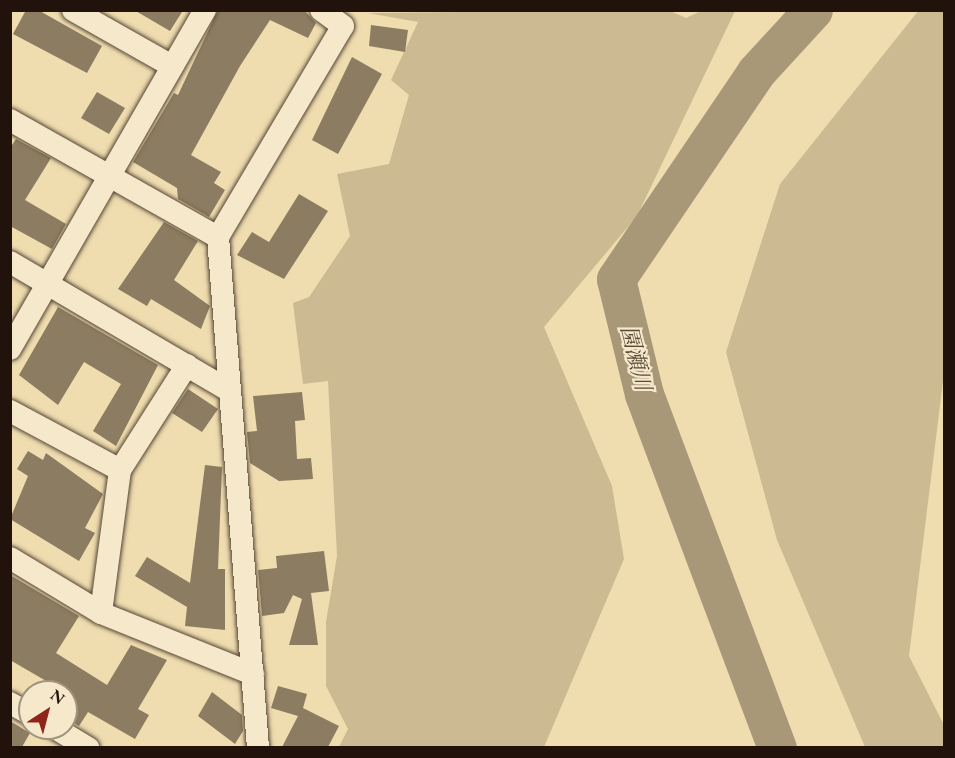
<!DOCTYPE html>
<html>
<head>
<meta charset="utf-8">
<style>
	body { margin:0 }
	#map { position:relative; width:955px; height:758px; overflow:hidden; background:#efdcaf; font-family:"EB Garamond","Noto Serif JP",serif }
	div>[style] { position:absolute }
	.green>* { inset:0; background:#ccba93 }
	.river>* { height:39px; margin:-19.5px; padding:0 19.5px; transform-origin:19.5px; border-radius:19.5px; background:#a99878 }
	.building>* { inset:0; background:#8c7c61 }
	.roads { filter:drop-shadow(0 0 2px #544535) drop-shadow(0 0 2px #544535) }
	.street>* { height:22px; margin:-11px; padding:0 11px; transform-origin:11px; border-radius:11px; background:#f5e8cb }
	span { translate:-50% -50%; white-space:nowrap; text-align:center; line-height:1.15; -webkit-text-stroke:4.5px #f5e8cb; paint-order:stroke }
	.water-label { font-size:22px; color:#574837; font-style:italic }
	.frame { position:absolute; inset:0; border:12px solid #21130c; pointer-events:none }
	.north { position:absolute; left:18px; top:680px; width:60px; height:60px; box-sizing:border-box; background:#f5e8cb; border:2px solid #a0937f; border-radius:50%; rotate:36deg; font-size:16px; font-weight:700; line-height:24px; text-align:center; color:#21130c }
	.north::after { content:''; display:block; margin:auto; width:21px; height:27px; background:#8f2418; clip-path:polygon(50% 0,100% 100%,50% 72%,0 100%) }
</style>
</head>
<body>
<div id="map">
	<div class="green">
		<div style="clip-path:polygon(668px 10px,686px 18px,701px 11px,735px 11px,637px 216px,544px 327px,612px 486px,624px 559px,544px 747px,339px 747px,348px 729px,326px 686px,326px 622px,337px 556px,328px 381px,303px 384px,293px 303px,309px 297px,350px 236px,337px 174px,389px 164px,409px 95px,391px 80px,418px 22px,368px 13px)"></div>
		<div style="clip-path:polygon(919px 10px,944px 11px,944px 373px,909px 656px,944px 725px,944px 747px,865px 747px,777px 540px,726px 352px,780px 184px)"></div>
	</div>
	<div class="river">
		<div style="left:777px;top:748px;width:378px;rotate:-110.6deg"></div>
		<div style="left:644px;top:394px;width:118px;rotate:-103.7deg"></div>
		<div style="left:616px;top:279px;width:250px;rotate:-55.9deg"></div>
		<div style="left:756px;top:72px;width:84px;rotate:-47.4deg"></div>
	</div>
	<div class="building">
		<div style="clip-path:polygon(26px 10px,38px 10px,102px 46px,87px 73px,13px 34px)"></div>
		<div style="clip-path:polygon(134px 10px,189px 10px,182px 12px,170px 31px)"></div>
		<div style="clip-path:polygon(218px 10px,304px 10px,316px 23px,308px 38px,270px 20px,240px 66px,191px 155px,221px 172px,214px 183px,225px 190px,209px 217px,178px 199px,177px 188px,133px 162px,174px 93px,178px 95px)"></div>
		<div style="clip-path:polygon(371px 25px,408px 30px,405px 52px,369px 46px)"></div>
		<div style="clip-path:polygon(352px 57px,382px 74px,338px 154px,312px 140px)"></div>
		<div style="clip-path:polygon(97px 92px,125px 108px,109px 134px,81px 118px)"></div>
		<div style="clip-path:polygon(16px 139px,51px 158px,25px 200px,66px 224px,52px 249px,10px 226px,10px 148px)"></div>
		<div style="clip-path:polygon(299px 194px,328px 211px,284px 279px,237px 255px,252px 232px,269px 242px)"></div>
		<div style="clip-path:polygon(164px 222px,198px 241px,174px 280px,210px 306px,201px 329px,151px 299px,147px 306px,118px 289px)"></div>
		<div style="clip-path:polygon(58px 307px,158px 365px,116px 446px,93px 431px,121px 384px,84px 362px,58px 405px,19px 375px)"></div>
		<div style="clip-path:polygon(188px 389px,218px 409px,202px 432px,172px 413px)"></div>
		<div style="clip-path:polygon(302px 392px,305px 420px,295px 421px,297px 459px,311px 458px,313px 479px,279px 481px,250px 463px,247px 432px,257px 431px,253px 396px)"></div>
		<div style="clip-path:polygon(28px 451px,43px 460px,46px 453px,103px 494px,85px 528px,95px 533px,79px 561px,10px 519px,28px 476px,17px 469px)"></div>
		<div style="clip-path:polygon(205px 465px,222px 467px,218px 569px,225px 569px,225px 630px,185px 626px,187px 607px,135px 576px,147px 557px,190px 583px)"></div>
		<div style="clip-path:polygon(324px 551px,329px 591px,311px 593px,318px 645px,289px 645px,302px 599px,293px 595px,284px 613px,262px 616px,258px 570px,277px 568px,276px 556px)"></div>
		<div style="clip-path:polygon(10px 575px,79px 616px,56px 653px,107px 685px,131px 645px,167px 660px,138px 709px,149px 715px,135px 739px,88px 712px,79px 726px,66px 718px,66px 692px,49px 692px,53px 685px,10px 660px)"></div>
		<div style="clip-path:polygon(278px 686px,307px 694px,303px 708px,339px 726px,328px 747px,282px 747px,298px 716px,271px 708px)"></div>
		<div style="clip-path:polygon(212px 692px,242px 715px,243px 731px,235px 744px,198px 716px)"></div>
		<div style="clip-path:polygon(10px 721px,30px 733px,22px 747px,10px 747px)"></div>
	</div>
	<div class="roads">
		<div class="street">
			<div style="left:73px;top:10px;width:114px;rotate:29.5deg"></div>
			<div style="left:10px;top:120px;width:239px;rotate:29.4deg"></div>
			<div style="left:218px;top:237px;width:245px;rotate:-59.4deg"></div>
			<div style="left:343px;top:26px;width:27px;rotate:-144deg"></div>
			<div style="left:218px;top:237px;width:513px;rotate:85.52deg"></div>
			<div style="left:10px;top:262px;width:255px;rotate:30.4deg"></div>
			<div style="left:10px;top:349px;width:391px;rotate:-60.1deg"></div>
			<div style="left:187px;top:365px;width:125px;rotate:122.5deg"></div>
			<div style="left:120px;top:470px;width:144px;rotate:97.6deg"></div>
			<div style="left:101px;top:613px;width:164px;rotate:21.9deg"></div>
			<div style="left:10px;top:411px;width:125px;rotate:28.2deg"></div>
			<div style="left:10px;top:558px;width:106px;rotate:31.1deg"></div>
			<div style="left:10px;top:703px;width:23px;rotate:29deg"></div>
			<div style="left:55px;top:728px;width:39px;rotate:31deg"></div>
		</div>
	</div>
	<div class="water-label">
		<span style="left:636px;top:358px;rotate:76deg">園瀬川</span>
	</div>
	<div class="frame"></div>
	<div class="north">N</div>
</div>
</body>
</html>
